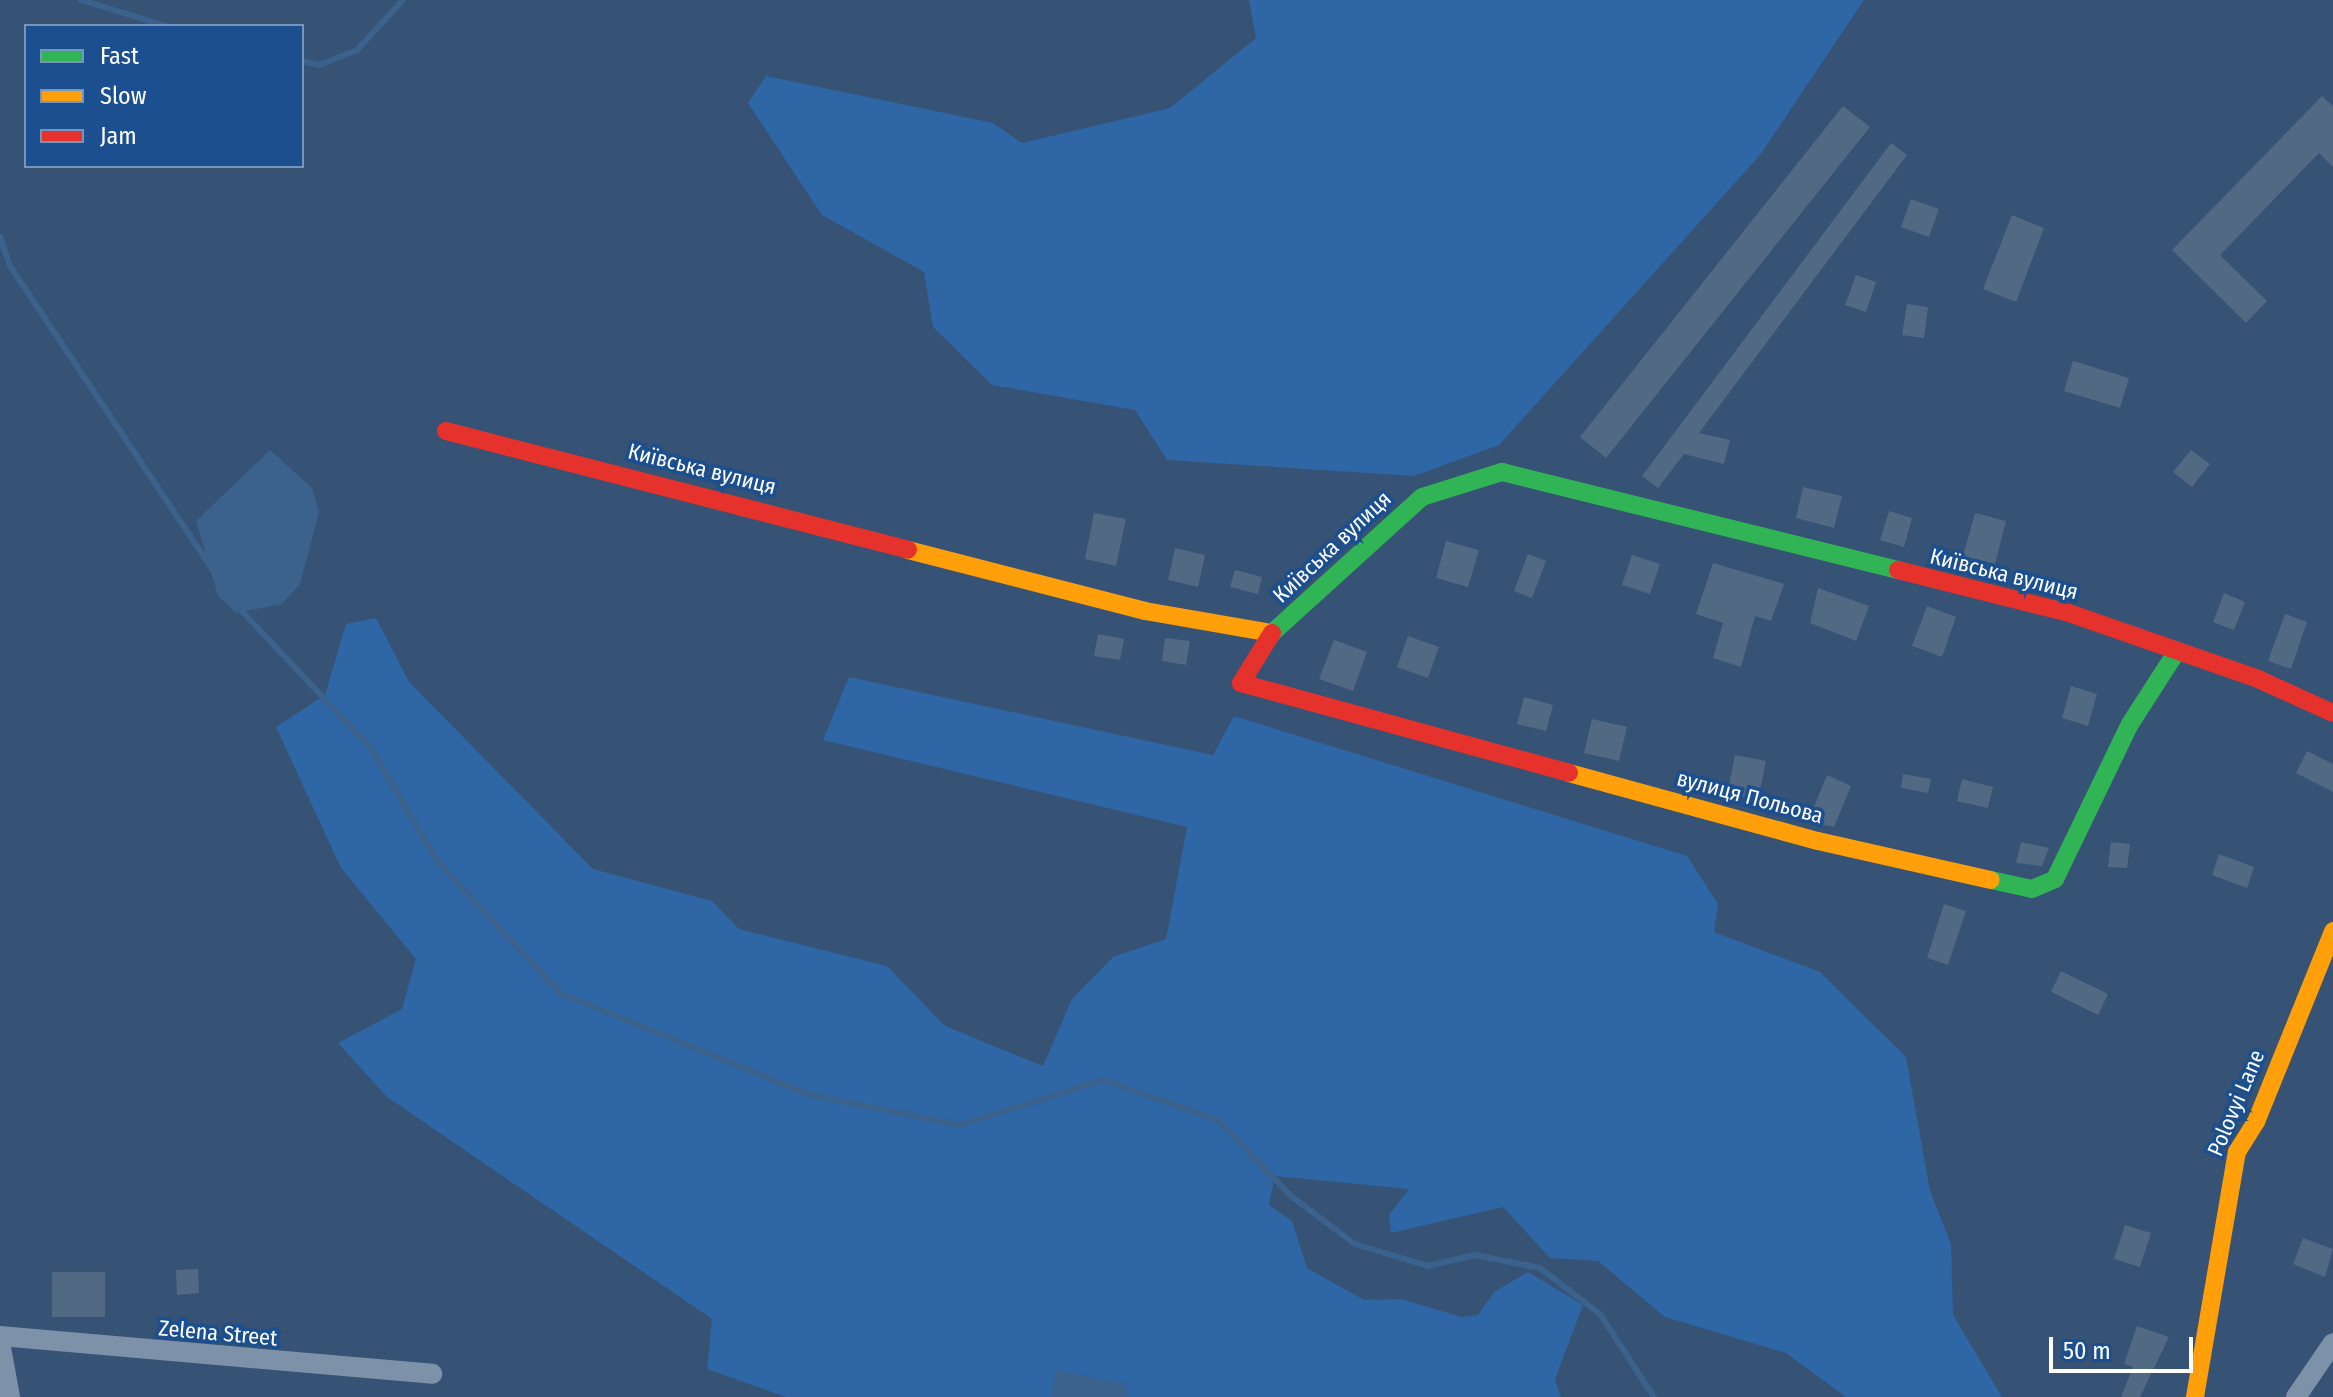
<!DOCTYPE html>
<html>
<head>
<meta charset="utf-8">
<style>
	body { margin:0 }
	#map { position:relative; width:2333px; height:1397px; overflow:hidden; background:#365274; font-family:"Fira Sans Condensed",sans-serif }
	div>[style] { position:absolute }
	.green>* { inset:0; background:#2f66a5 }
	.water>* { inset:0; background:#3b618d }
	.stream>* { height:6px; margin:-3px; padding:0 3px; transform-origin:3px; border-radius:3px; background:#3b618d }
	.building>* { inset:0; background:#526984 }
	.street>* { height:20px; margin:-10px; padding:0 10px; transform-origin:10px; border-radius:10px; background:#7d92a8 }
	.fast>* { height:18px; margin:-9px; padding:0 9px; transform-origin:9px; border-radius:9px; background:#30b455 }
	.slow>* { height:18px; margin:-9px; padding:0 9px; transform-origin:9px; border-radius:9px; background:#ff9f0a }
	.jam>* { height:18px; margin:-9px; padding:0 9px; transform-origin:9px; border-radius:9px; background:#e5322d }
	span { translate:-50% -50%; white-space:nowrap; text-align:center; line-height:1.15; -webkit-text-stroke:7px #1b4f8f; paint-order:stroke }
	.street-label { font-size:22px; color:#fff }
	.legend { position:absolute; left:24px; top:24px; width:280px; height:144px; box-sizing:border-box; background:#1b4f8f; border:2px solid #7695bc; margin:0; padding:10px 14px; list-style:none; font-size:24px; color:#fff }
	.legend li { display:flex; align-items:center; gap:16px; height:40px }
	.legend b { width:40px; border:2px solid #7695bc }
	.scale { position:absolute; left:2049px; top:1337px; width:144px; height:36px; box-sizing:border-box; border:4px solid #fff; border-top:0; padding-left:10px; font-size:24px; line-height:28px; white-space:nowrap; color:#fff; -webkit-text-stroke:6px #1b4f8f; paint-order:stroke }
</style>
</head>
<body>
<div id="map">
	<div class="green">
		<div style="clip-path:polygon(1249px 0,1864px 0,1760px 155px,1499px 445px,1414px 476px,1167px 460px,1135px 410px,992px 385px,933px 327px,924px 272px,822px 215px,748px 103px,766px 76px,993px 123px,1022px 143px,1170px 108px,1256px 38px)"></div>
		<div style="clip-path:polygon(376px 618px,409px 682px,593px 869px,712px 901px,739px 929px,887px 966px,945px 1026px,1043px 1066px,1072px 999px,1113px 957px,1166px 939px,1187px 827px,823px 740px,849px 677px,1213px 755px,1234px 716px,1687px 856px,1718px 904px,1714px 932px,1820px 972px,1906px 1057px,1930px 1191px,1951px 1244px,1953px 1315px,2002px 1397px,1846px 1397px,1786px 1353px,1665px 1317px,1598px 1261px,1550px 1258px,1503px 1207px,1391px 1233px,1389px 1215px,1409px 1189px,1275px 1176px,1269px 1205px,1292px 1221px,1307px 1268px,1364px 1300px,1401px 1299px,1462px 1317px,1478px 1315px,1494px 1292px,1528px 1272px,1583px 1305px,1555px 1379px,1561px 1397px,786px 1397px,707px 1369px,712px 1319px,387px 1097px,338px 1043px,402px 1009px,416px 959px,341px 868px,276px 727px,325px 695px,346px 624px)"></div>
	</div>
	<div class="water">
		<div style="clip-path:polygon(270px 450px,312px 488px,319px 512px,300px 584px,282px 604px,236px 613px,218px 596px,196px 521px)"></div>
		<div style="clip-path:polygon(1056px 1370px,1126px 1384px,1127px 1397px,1051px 1397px)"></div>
	</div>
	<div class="stream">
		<div style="left:81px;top:0;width:89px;rotate:17deg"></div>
		<div style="left:302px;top:61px;width:17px;rotate:13deg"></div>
		<div style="left:319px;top:65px;width:41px;rotate:-21.5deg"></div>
		<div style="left:357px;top:50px;width:68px;rotate:-47.4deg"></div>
		<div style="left:0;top:237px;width:31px;rotate:71deg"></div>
		<div style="left:10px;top:266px;width:366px;rotate:56.3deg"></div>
		<div style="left:237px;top:606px;width:195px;rotate:46.7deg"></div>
		<div style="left:371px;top:748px;width:131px;rotate:59.7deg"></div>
		<div style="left:437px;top:861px;width:180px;rotate:47deg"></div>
		<div style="left:560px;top:993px;width:267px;rotate:22.2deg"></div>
		<div style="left:807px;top:1094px;width:156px;rotate:11.5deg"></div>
		<div style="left:960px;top:1125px;width:150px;rotate:-17.5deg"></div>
		<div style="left:1103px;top:1080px;width:122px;rotate:19.2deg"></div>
		<div style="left:1218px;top:1120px;width:105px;rotate:46.2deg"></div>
		<div style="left:1291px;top:1196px;width:80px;rotate:36.9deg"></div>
		<div style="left:1355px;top:1244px;width:76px;rotate:16.8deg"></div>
		<div style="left:1428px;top:1266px;width:48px;rotate:-13.2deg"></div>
		<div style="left:1475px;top:1255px;width:66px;rotate:11.3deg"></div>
		<div style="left:1540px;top:1268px;width:76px;rotate:37.5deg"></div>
		<div style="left:1600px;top:1314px;width:99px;rotate:57deg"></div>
	</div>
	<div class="building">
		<div style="clip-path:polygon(2322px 96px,2333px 106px,2333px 167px,2319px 153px,2220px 255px,2267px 301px,2246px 323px,2172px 250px)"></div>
		<div style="clip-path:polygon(1843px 106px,1870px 127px,1606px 458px,1580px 437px)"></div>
		<div style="clip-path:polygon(1891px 143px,1907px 155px,1699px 433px,1730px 440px,1724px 464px,1684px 454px,1658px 488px,1642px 476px)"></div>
		<div style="clip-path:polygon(1911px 199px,1939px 209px,1929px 237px,1901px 227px)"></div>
		<div style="clip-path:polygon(2012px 215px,2044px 228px,2016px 302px,1983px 289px)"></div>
		<div style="clip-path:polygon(1856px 275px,1876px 282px,1866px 312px,1845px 305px)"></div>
		<div style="clip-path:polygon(1907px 304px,1928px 307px,1924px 338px,1902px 335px)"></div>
		<div style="clip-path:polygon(2073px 361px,2129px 378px,2120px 408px,2064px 391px)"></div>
		<div style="clip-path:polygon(2191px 450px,2210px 464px,2192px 487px,2173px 472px)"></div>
		<div style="clip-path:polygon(1803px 487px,1842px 496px,1834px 528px,1796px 518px)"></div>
		<div style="clip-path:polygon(1889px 511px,1912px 518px,1904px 547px,1880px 540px)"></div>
		<div style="clip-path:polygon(1094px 513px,1126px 519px,1116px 566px,1085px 559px)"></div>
		<div style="clip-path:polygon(1975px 513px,2006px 521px,1995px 564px,1963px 556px)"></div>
		<div style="clip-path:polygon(1446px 541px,1479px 550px,1468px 587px,1436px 578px)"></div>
		<div style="clip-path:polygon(1175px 548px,1205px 555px,1198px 587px,1168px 580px)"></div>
		<div style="clip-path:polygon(1528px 554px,1546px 561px,1532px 598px,1514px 591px)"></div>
		<div style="clip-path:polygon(1632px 555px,1660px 564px,1650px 594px,1622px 585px)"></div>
		<div style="clip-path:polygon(1713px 563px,1784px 584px,1771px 621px,1755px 616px,1741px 667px,1713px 658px,1723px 623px,1696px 614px)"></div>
		<div style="clip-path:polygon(1235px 570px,1262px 577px,1258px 594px,1230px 587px)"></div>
		<div style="clip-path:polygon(1818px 588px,1869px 606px,1856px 641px,1810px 623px)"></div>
		<div style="clip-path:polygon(2224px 593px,2245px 602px,2234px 630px,2213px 622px)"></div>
		<div style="clip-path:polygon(1927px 606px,1956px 617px,1942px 657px,1912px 646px)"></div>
		<div style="clip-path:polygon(2285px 614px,2307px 622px,2291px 669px,2268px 661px)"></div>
		<div style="clip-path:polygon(1098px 634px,1124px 639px,1120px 660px,1094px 656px)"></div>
		<div style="clip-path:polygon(1408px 636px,1439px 647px,1428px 678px,1397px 667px)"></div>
		<div style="clip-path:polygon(1165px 638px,1190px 641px,1186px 665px,1162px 661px)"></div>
		<div style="clip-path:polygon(1334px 640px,1367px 652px,1353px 691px,1319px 679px)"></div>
		<div style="clip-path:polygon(2071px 686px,2097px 694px,2088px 726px,2062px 718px)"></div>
		<div style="clip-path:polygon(1524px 697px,1553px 705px,1546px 731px,1517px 724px)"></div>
		<div style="clip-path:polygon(1592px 719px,1627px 727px,1619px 761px,1584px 753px)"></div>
		<div style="clip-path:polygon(2307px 751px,2333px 764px,2333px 792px,2296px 773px)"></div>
		<div style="clip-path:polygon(1735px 755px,1766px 761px,1758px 800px,1727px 794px)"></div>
		<div style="clip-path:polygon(1903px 774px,1931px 779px,1928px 793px,1901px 788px)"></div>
		<div style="clip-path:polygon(1827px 775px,1851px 786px,1834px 827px,1808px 821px)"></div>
		<div style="clip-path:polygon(1962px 779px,1993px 787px,1988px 808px,1957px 801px)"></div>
		<div style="clip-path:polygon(2021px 842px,2049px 848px,2042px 866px,2016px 863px)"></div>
		<div style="clip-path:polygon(2111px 842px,2130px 844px,2127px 868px,2108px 867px)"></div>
		<div style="clip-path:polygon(2219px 854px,2254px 867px,2247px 888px,2212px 875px)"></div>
		<div style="clip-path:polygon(1944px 904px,1966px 911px,1948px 965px,1927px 958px)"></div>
		<div style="clip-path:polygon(2061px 971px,2108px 994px,2098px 1015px,2051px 992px)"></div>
		<div style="clip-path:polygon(2125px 1225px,2151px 1233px,2140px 1267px,2114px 1259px)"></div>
		<div style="clip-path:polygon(2303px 1238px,2333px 1249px,2325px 1277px,2293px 1264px)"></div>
		<div style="clip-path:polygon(198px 1269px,199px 1293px,177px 1295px,176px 1270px)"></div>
		<div style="clip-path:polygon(52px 1272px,105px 1272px,105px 1317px,52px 1317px)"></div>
		<div style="clip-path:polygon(2137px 1326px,2169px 1337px,2140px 1397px,2121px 1397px,2133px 1367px,2124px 1364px)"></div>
	</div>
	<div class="street">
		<div style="left:0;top:1336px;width:434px;rotate:5deg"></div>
		<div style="left:0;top:1342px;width:56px;rotate:79.7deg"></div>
		<div style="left:2296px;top:1397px;width:65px;rotate:-55.6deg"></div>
	</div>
	<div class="fast">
		<div style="left:1265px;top:632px;width:7px;rotate:8deg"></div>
		<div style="left:1272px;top:633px;width:202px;rotate:-42.2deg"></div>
		<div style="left:1422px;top:497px;width:84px;rotate:-17.4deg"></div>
		<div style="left:1502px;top:472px;width:408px;rotate:13.9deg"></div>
		<div style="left:1991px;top:880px;width:42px;rotate:12.4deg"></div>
		<div style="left:2032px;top:889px;width:25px;rotate:-23deg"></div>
		<div style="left:2055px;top:879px;width:172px;rotate:-64.2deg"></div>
		<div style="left:2130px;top:724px;width:87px;rotate:-57.2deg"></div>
	</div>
	<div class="slow">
		<div style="left:908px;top:550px;width:245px;rotate:14.4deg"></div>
		<div style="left:1145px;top:611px;width:122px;rotate:9.9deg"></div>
		<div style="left:1569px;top:773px;width:258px;rotate:15.3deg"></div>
		<div style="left:1818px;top:841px;width:177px;rotate:12.7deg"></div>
		<div style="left:2195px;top:1397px;width:249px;rotate:-80.3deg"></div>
		<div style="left:2237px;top:1152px;width:36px;rotate:-58deg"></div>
		<div style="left:2256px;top:1122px;width:206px;rotate:-68deg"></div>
	</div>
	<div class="jam">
		<div style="left:446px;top:431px;width:477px;rotate:14.4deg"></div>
		<div style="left:1898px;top:570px;width:176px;rotate:14.1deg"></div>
		<div style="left:2069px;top:613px;width:200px;rotate:19.2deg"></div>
		<div style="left:2258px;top:679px;width:82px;rotate:24.4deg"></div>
		<div style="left:1272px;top:633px;width:59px;rotate:121.8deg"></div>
		<div style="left:1241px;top:683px;width:340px;rotate:15.3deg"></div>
	</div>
	<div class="street-label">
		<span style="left:702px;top:469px;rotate:14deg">Київська вулиця</span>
		<span style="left:1332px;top:547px;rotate:-43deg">Київська вулиця</span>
		<span style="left:2004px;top:574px;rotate:14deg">Київська вулиця</span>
		<span style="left:1750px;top:797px;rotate:15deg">вулиця Польова</span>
		<span style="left:2236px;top:1103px;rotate:-67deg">Polovyi Lane</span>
		<span style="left:218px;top:1333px;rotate:5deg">Zelena Street</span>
	</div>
	<ul class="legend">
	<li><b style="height:10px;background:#30b455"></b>Fast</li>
	<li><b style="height:10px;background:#ff9f0a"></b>Slow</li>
	<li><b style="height:10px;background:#e5322d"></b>Jam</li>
	</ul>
	<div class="scale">50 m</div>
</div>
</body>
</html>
